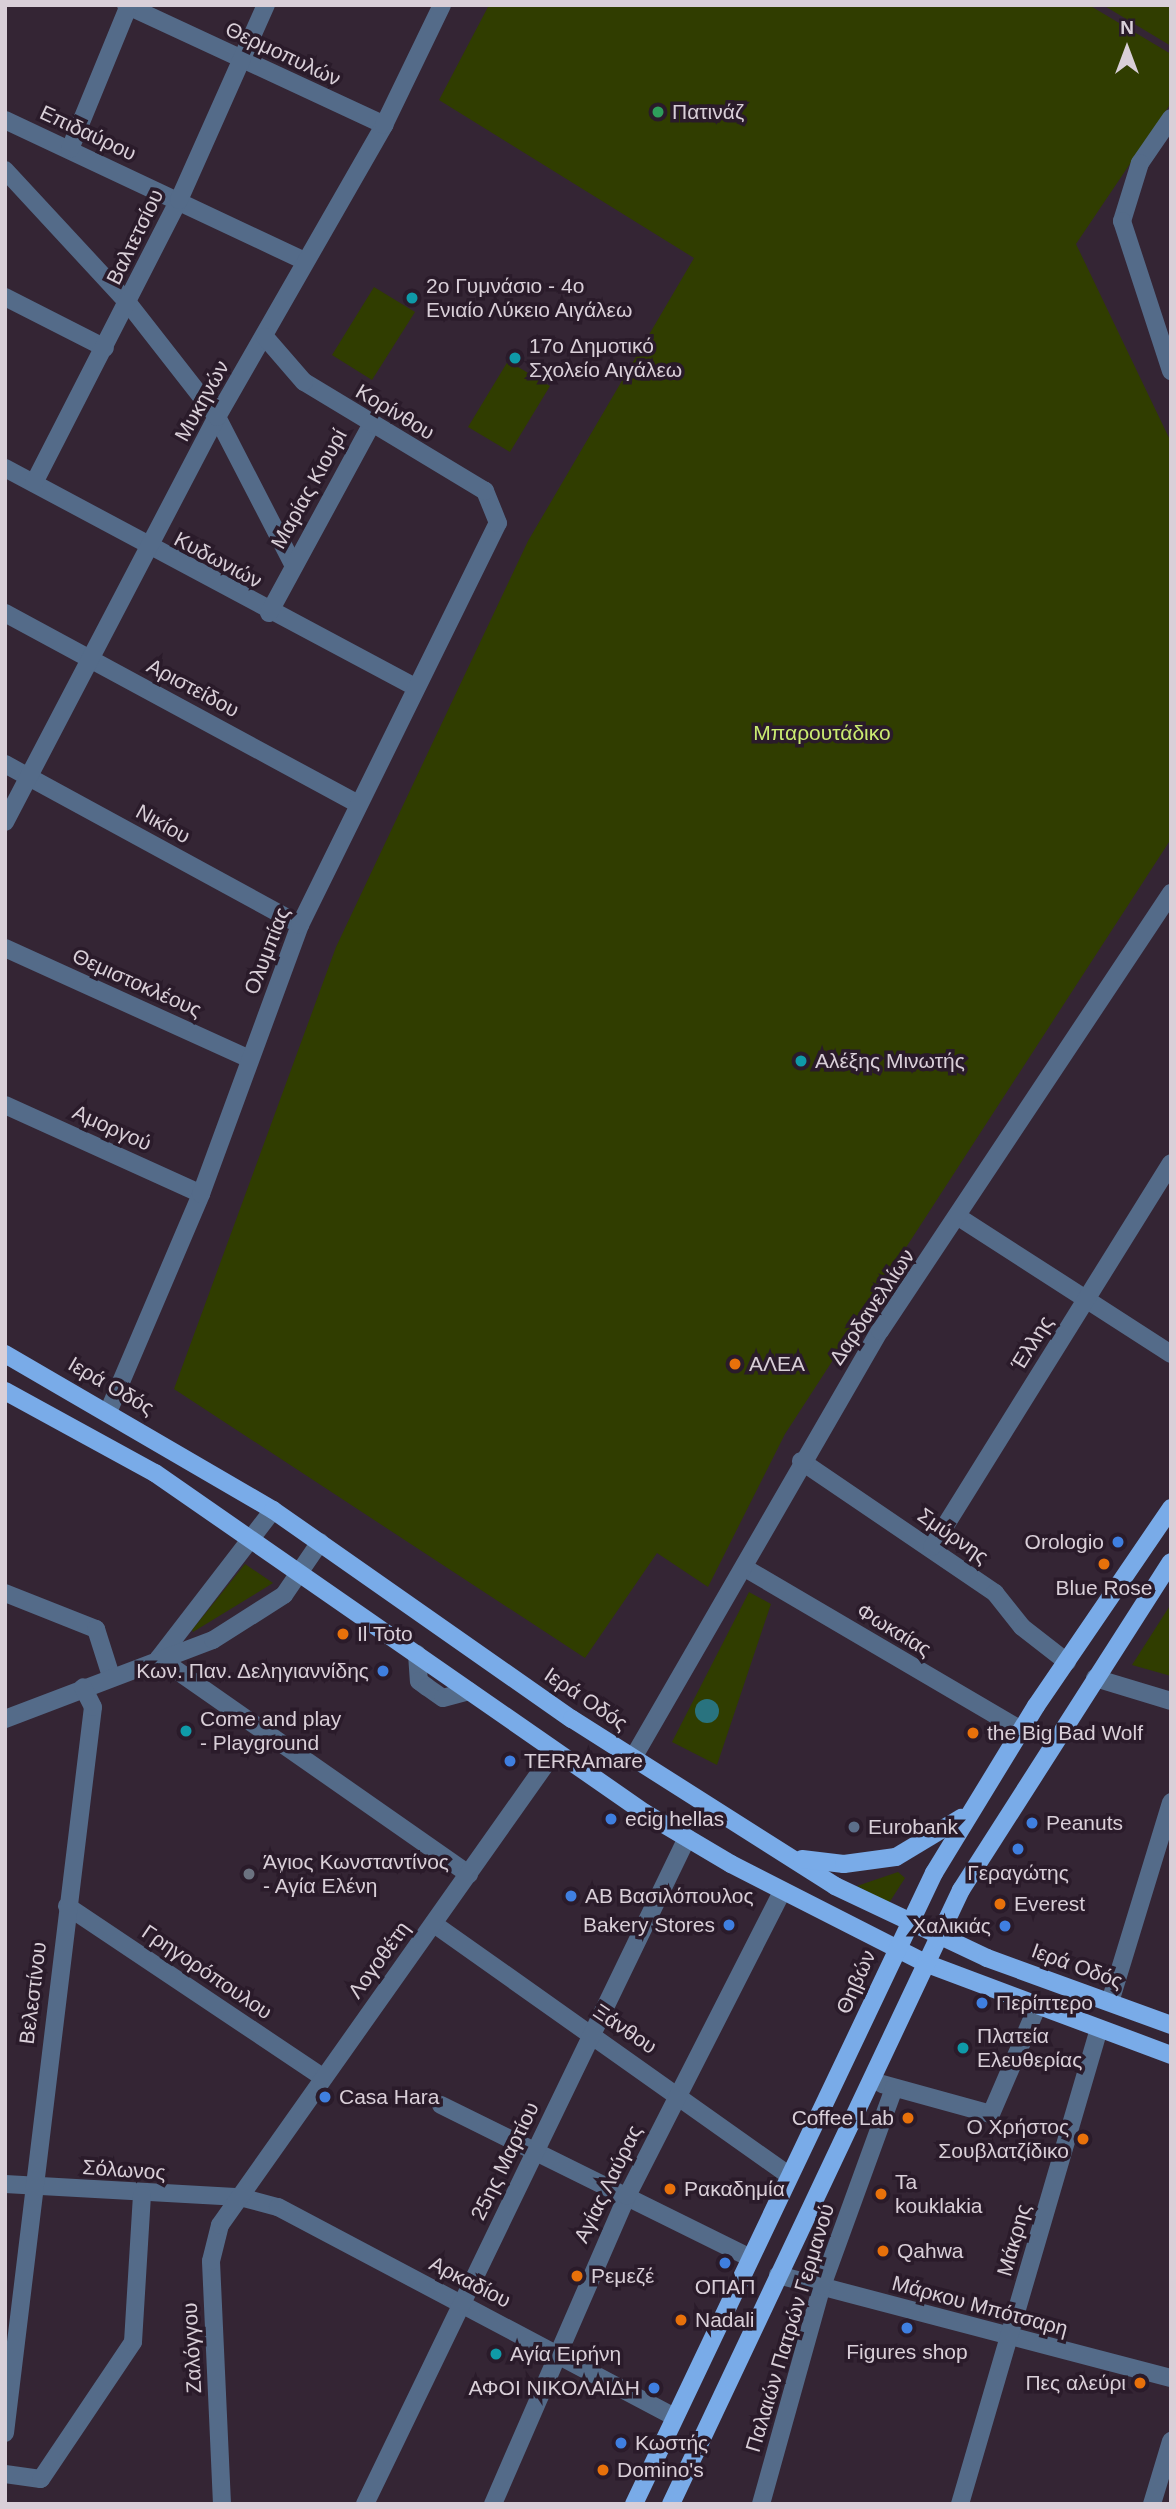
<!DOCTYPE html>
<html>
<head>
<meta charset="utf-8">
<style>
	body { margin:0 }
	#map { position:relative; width:1176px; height:2509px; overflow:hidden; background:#342534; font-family:Arial,sans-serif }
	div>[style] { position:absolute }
	.green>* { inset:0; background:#303d00 }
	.water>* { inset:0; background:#29737f }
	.round { border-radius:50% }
	.minor>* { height:18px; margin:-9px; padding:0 9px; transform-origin:9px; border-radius:9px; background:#546b89 }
	.major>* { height:18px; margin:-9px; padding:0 9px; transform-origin:9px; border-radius:9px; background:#79abe8 }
	.dots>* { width:19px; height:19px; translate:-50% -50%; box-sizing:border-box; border:4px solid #2a1b2a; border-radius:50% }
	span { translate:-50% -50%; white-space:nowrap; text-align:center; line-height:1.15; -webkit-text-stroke:7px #2a1b2a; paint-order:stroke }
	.street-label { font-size:21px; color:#d9cfd8 }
	.poi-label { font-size:21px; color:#d9cfd8 }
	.left { translate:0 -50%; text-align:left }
	.right { translate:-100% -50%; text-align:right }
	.park-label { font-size:21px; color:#caeb71 }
	.frame { position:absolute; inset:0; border:7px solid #d9cfd8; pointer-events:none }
	.north { position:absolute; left:1092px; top:14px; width:70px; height:70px; -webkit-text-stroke:5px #2a1b2a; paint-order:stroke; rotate:0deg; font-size:19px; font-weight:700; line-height:28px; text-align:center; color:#d9cfd8 }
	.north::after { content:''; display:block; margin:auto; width:24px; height:32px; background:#d9cfd8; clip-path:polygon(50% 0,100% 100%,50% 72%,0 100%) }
</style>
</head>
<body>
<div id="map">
	<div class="green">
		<div style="clip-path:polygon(489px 5px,1089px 5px,1171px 54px,1171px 103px,1076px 244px,1171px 442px,1171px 839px,785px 1434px,708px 1587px,657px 1553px,585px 1658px,174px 1389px,336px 947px,528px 541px,694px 258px,439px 100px)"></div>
		<div style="clip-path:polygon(1103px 5px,1171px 5px,1171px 46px)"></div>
		<div style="clip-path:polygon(374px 287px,415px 312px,372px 380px,332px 355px)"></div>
		<div style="clip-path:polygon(508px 361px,550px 386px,510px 452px,468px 427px)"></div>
		<div style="clip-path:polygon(245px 1564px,273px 1583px,193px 1632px,192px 1630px)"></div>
		<div style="clip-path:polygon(749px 1592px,771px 1604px,717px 1765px,672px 1742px)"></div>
		<div style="clip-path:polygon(1171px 1604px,1171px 1676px,1132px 1665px)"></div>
		<div style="clip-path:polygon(898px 1872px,905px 1878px,889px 1903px,857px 1886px)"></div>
	</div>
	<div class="water">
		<div class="round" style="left:695px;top:1699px;width:24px;height:24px"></div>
	</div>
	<div class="minor">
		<div style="left:126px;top:5px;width:285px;rotate:24.9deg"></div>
		<div style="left:1171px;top:118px;width:55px;rotate:124.6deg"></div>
		<div style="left:1140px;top:163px;width:61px;rotate:107.2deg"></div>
		<div style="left:1122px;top:221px;width:158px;rotate:71.9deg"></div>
		<div style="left:5px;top:120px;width:331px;rotate:25.2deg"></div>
		<div style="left:70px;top:149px;width:156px;rotate:-67.7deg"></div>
		<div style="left:5px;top:170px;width:181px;rotate:47.2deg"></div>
		<div style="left:128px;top:303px;width:145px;rotate:52deg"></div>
		<div style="left:217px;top:417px;width:165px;rotate:62.7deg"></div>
		<div style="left:5px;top:297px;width:112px;rotate:27deg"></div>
		<div style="left:5px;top:468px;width:463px;rotate:28.1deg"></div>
		<div style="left:34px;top:483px;width:318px;rotate:-62.9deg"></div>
		<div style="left:179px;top:200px;width:214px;rotate:-66deg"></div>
		<div style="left:5px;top:613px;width:401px;rotate:28.4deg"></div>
		<div style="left:269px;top:613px;width:214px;rotate:-61.5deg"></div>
		<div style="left:5px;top:764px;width:336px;rotate:28.6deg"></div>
		<div style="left:5px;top:822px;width:457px;rotate:-62.4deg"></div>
		<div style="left:217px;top:417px;width:336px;rotate:-60.2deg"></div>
		<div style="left:384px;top:125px;width:133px;rotate:-64.2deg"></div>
		<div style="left:5px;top:948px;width:269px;rotate:24.4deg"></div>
		<div style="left:5px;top:1105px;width:215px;rotate:24.4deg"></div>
		<div style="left:960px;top:1218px;width:251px;rotate:32.8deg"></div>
		<div style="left:109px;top:1410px;width:235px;rotate:-66.9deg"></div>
		<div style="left:201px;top:1194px;width:287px;rotate:-69.8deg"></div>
		<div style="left:300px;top:925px;width:448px;rotate:-63.8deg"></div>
		<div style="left:498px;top:523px;width:35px;rotate:-112deg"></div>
		<div style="left:485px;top:491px;width:211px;rotate:-148.9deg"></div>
		<div style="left:304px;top:382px;width:60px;rotate:-130.9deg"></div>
		<div style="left:801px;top:1461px;width:235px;rotate:34.2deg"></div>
		<div style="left:995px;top:1593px;width:43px;rotate:51.5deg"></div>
		<div style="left:1022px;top:1627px;width:57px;rotate:37.9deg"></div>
		<div style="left:932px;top:1547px;width:452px;rotate:-58.1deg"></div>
		<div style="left:745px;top:1568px;width:320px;rotate:30.4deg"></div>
		<div style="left:5px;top:1593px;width:98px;rotate:21.6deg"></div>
		<div style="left:96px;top:1629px;width:49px;rotate:72.3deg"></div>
		<div style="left:417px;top:1654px;width:27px;rotate:86deg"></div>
		<div style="left:419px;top:1681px;width:10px;rotate:37deg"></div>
		<div style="left:427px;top:1687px;width:19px;rotate:35deg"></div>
		<div style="left:443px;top:1698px;width:27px;rotate:-15deg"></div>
		<div style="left:159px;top:1658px;width:378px;rotate:34.9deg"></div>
		<div style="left:159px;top:1658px;width:187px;rotate:-52.4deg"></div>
		<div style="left:1095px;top:1678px;width:79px;rotate:16.8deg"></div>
		<div style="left:5px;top:1719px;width:222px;rotate:-20.8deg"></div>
		<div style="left:213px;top:1640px;width:84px;rotate:-32.4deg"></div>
		<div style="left:284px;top:1595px;width:64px;rotate:-55.8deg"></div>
		<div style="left:633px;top:1758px;width:493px;rotate:-60deg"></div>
		<div style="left:880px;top:1331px;width:526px;rotate:-56.4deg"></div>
		<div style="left:67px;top:1906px;width:306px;rotate:33.8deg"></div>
		<div style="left:434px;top:1924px;width:435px;rotate:35.3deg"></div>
		<div style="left:1110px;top:2002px;width:209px;rotate:-73deg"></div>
		<div style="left:882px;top:2084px;width:113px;rotate:15.4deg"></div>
		<div style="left:991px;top:2114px;width:119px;rotate:-66.7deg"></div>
		<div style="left:441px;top:2105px;width:345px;rotate:26.3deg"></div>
		<div style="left:5px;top:2184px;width:235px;rotate:3.2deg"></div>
		<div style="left:240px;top:2197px;width:39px;rotate:15deg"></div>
		<div style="left:278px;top:2207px;width:449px;rotate:27.9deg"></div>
		<div style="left:778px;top:2275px;width:406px;rotate:14.7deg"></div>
		<div style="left:5px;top:2433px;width:731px;rotate:-83.09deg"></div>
		<div style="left:93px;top:1707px;width:22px;rotate:-117deg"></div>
		<div style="left:5px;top:2474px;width:36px;rotate:8deg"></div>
		<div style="left:41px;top:2479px;width:165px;rotate:-56.1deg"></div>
		<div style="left:133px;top:2342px;width:147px;rotate:-86.5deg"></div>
		<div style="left:222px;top:2504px;width:243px;rotate:-92.6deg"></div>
		<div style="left:211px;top:2261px;width:37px;rotate:-76deg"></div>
		<div style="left:220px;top:2225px;width:580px;rotate:-54.75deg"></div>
		<div style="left:365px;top:2504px;width:740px;rotate:-64.2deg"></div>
		<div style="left:493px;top:2504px;width:336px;rotate:-66.5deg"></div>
		<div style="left:627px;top:2196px;width:341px;rotate:-63deg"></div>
		<div style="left:761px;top:2504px;width:226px;rotate:-74.4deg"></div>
		<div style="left:822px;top:2286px;width:211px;rotate:-70deg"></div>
		<div style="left:960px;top:2504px;width:495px;rotate:-73.7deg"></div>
		<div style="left:1152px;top:2504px;width:66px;rotate:-73.2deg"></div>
	</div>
	<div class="major">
		<div style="left:5px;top:1354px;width:310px;rotate:30.2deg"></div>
		<div style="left:273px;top:1510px;width:365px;rotate:35deg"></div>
		<div style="left:572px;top:1719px;width:312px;rotate:32.4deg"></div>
		<div style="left:835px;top:1886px;width:168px;rotate:25.3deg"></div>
		<div style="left:987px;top:1958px;width:196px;rotate:20deg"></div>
		<div style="left:5px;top:1391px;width:171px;rotate:28.7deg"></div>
		<div style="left:155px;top:1473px;width:596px;rotate:34.76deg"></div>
		<div style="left:645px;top:1813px;width:100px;rotate:30.7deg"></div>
		<div style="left:731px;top:1864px;width:218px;rotate:27deg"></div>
		<div style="left:925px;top:1963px;width:263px;rotate:20.5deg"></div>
		<div style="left:802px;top:1859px;width:42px;rotate:6.8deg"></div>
		<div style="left:844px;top:1864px;width:52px;rotate:-7.7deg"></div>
		<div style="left:896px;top:1857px;width:76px;rotate:-31deg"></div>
		<div style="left:634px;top:2504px;width:699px;rotate:-64.57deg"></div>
		<div style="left:934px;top:1873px;width:196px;rotate:-58.6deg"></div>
		<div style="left:1036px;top:1706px;width:240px;rotate:-55.7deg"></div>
		<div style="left:671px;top:2504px;width:679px;rotate:-64.72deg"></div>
		<div style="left:961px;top:1890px;width:389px;rotate:-57.4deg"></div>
	</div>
	<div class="dots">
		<div style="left:658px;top:112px;background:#2e9e5b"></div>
		<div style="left:412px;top:298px;background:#0f9aa8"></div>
		<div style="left:515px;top:358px;background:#0f9aa8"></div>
		<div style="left:801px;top:1061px;background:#0f9aa8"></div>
		<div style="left:735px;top:1364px;background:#e8710a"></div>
		<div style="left:1118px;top:1542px;background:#3f7fe0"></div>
		<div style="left:1104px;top:1564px;background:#e8710a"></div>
		<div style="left:343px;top:1634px;background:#e8710a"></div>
		<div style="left:383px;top:1671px;background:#3f7fe0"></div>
		<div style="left:186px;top:1731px;background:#0f9aa8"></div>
		<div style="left:973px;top:1733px;background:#e8710a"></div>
		<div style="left:510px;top:1761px;background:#3f7fe0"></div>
		<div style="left:611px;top:1819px;background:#3f7fe0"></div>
		<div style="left:1032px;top:1823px;background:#3f7fe0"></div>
		<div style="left:854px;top:1827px;background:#5c6f8a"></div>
		<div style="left:1018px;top:1849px;background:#3f7fe0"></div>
		<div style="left:249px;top:1874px;background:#6b7280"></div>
		<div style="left:571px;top:1896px;background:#3f7fe0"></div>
		<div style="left:1000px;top:1904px;background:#e8710a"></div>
		<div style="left:729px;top:1925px;background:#3f7fe0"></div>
		<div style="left:1005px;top:1926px;background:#3f7fe0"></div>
		<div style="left:982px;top:2003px;background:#3f7fe0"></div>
		<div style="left:963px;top:2048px;background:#0f9aa8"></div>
		<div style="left:325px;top:2097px;background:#3f7fe0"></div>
		<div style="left:908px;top:2118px;background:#e8710a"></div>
		<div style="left:1083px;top:2139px;background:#e8710a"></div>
		<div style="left:670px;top:2189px;background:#e8710a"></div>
		<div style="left:881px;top:2194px;background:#e8710a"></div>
		<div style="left:883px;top:2251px;background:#e8710a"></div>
		<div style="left:725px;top:2263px;background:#3f7fe0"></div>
		<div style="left:577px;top:2276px;background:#e8710a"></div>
		<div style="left:681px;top:2320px;background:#e8710a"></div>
		<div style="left:907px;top:2328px;background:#3f7fe0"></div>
		<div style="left:496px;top:2354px;background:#0f9aa8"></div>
		<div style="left:1140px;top:2383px;background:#e8710a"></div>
		<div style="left:654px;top:2388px;background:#3f7fe0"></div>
		<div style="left:621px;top:2443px;background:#3f7fe0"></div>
		<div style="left:603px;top:2470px;background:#e8710a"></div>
	</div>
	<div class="street-label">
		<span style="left:283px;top:54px;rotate:25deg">Θερμοπυλών</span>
		<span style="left:88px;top:133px;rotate:25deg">Επιδαύρου</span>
		<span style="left:135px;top:237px;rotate:-64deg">Βαλτετσίου</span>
		<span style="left:202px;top:401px;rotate:-61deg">Μυκηνών</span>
		<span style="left:395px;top:412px;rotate:31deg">Κορίνθου</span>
		<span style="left:309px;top:489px;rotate:-61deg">Μαρίας Κιουρί</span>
		<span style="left:218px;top:560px;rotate:28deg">Κυδωνιών</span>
		<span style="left:193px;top:688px;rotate:28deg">Αριστείδου</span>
		<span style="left:163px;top:824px;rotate:29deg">Νικίου</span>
		<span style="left:267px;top:951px;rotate:-69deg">Ολυμπίας</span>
		<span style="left:137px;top:983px;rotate:24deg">Θεμιστοκλέους</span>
		<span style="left:112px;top:1128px;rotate:24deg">Αμοργού</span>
		<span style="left:872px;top:1307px;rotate:-56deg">Δαρδανελλίων</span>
		<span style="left:1032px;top:1343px;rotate:-58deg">Έλλης</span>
		<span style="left:111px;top:1386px;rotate:30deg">Ιερά Οδός</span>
		<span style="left:953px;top:1536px;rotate:35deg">Σμύρνης</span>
		<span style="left:894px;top:1630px;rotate:31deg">Φωκαίας</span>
		<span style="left:586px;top:1699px;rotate:34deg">Ιερά Οδός</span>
		<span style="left:379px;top:1960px;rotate:-54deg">Λογοθέτη</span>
		<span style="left:1077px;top:1966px;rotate:20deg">Ιερά Οδός</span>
		<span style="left:207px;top:1972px;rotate:34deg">Γρηγορόπουλου</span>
		<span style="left:856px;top:1982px;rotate:-66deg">Θηβών</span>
		<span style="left:33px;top:1993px;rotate:-83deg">Βελεστίνου</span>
		<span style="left:625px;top:2029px;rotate:34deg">Ξάνθου</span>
		<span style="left:505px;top:2161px;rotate:-64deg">25ης Μαρτίου</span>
		<span style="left:124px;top:2170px;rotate:4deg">Σόλωνος</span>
		<span style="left:608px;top:2184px;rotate:-64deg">Αγίας Λαύρας</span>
		<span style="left:1014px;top:2240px;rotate:-74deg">Μάκρης</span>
		<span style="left:470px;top:2282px;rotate:27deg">Αρκαδίου</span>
		<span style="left:980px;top:2306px;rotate:15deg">Μάρκου Μπότσαρη</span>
		<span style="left:790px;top:2328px;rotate:-73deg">Παλαιών Πατρών Γερμανού</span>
		<span style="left:192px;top:2348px;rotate:-93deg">Ζαλόγγου</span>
	</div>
	<div class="poi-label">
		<span class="left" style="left:672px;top:112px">Πατινάζ</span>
		<span class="left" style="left:426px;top:298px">2ο Γυμνάσιο - 4ο<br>Ενιαίο Λύκειο Αιγάλεω</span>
		<span class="left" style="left:529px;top:358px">17o Δημοτικό<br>Σχολείο Αιγάλεω</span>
		<span class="left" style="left:815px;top:1061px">Αλέξης Μινωτής</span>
		<span class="left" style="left:749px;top:1364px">ΑΛΕΑ</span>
		<span class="right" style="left:1104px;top:1542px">Orologio</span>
		<span style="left:1104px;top:1588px">Blue Rose</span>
		<span class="left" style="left:357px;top:1634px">Il Toto</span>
		<span class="right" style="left:369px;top:1671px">Κων. Παν. Δεληγιαννίδης</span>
		<span class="left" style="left:200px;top:1731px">Come and play<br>- Playground</span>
		<span class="left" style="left:987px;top:1733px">the Big Bad Wolf</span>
		<span class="left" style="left:524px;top:1761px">TERRAmare</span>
		<span class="left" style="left:625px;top:1819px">ecig hellas</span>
		<span class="left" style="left:1046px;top:1823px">Peanuts</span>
		<span class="left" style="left:868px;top:1827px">Eurobank</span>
		<span class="left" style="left:263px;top:1874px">Άγιος Κωνσταντίνος<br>- Αγία Ελένη</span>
		<span style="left:1018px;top:1873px">Γεραγώτης</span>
		<span class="left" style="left:585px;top:1896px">ΑΒ Βασιλόπουλος</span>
		<span class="left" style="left:1014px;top:1904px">Everest</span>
		<span class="right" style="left:715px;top:1925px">Bakery Stores</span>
		<span class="right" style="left:991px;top:1926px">Χαλικιάς</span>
		<span class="left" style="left:996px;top:2003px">Περίπτερο</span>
		<span class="left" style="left:977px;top:2048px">Πλατεία<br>Ελευθερίας</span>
		<span class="left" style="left:339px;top:2097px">Casa Hara</span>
		<span class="right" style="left:894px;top:2118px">Coffee Lab</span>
		<span class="right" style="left:1069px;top:2139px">Ο Χρήστος<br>Σουβλατζίδικο</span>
		<span class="left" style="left:895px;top:2194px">Ta<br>kouklakia</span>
		<span class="left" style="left:684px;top:2189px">Ρακαδημία</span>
		<span class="left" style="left:897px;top:2251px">Qahwa</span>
		<span class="left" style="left:591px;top:2276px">Ρεμεζέ</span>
		<span style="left:725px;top:2287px">ΟΠΑΠ</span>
		<span class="left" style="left:695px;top:2320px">Nadali</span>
		<span style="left:907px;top:2352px">Figures shop</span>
		<span class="left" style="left:510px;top:2354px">Αγία Ειρήνη</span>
		<span class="right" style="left:1126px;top:2383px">Πες αλεύρι</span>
		<span class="right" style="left:640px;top:2388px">ΑΦΟΙ ΝΙΚΟΛΑΙΔΗ</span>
		<span class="left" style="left:635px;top:2443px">Κωστής</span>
		<span class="left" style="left:617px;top:2470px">Domino's</span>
	</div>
	<div class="park-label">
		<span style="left:822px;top:733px">Μπαρουτάδικο</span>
	</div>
	<div class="frame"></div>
	<div class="north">N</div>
</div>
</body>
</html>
